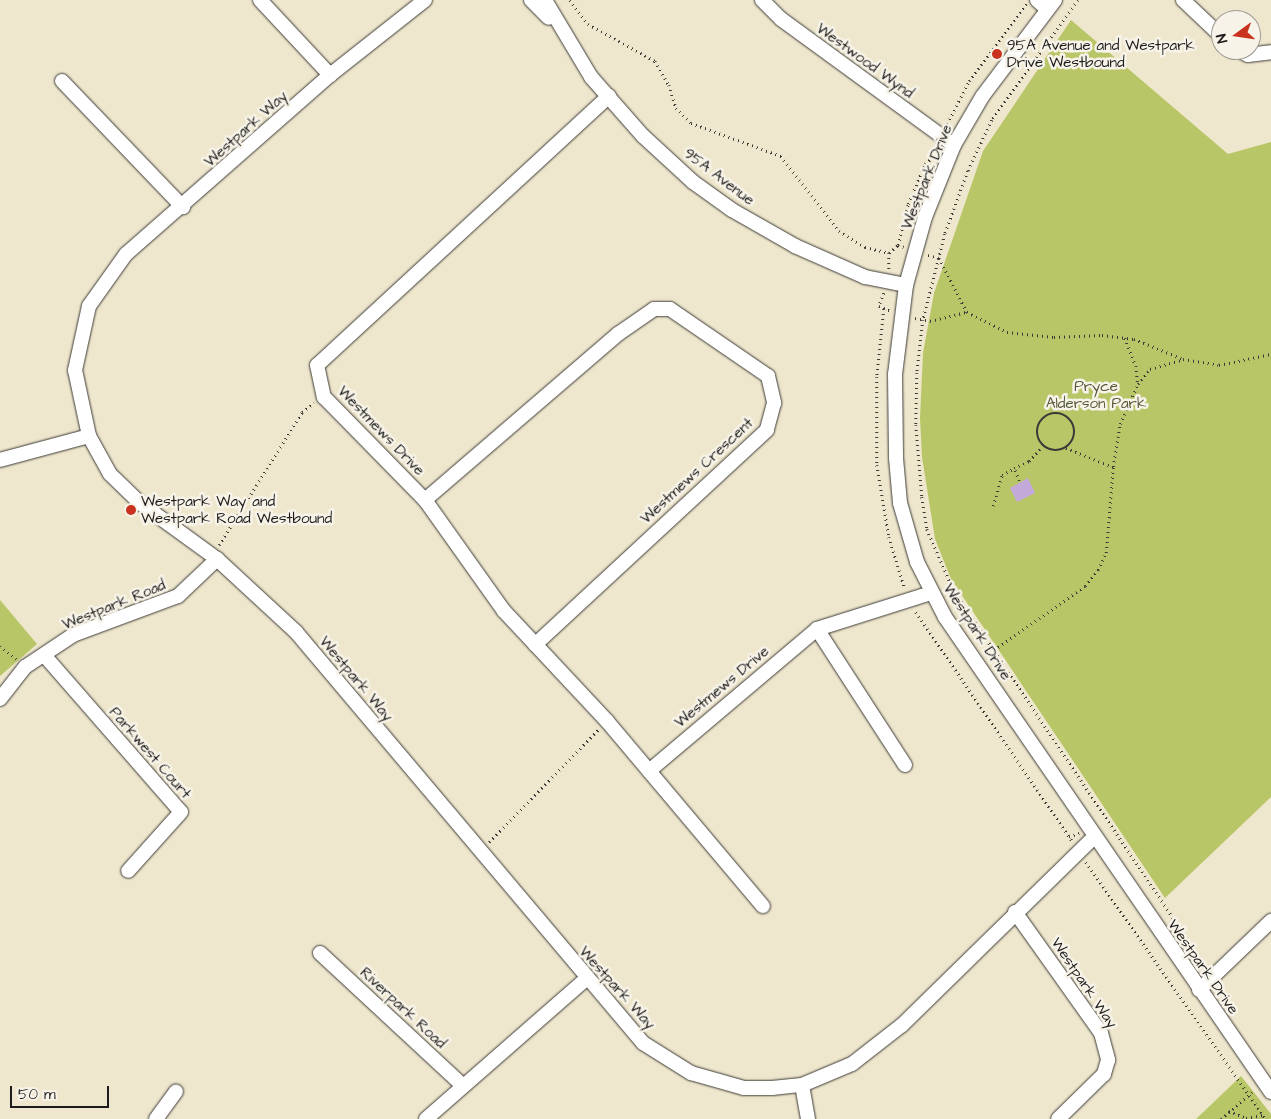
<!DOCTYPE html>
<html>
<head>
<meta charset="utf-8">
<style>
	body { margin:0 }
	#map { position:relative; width:1271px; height:1119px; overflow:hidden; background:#efe7cd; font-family:"Architects Daughter",sans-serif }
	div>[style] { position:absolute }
	.green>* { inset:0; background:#b9c668 }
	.building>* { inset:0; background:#c3a9d9 }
	.path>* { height:2.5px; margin-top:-1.25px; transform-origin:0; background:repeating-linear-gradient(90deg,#3c3a37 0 1px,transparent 0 5px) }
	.path>.ring { margin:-1.25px; padding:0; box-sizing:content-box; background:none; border:2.5px solid #3c3a37; border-radius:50% }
	.roads { filter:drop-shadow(0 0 1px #3c3a37) drop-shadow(0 0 1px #3c3a37) }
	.minor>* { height:14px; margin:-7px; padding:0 7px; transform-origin:7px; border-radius:7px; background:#fff }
	.dots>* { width:14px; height:14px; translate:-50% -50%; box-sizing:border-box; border:2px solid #f7f3e8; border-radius:50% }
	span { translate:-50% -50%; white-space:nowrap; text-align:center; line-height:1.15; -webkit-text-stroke:5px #f7f3e8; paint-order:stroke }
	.poi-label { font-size:15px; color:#1c1c1c }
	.left { translate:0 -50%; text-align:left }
	.street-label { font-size:15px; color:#1c1c1c }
	.park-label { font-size:15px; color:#535837 }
	.north { position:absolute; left:1211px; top:10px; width:50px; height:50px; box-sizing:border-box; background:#f7f3e8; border:1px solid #9f9d96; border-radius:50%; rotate:256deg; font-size:14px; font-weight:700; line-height:20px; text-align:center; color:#1c1c1c }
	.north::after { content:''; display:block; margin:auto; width:18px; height:22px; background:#c8321e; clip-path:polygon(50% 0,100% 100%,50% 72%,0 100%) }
	.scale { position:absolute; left:10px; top:1086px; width:99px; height:22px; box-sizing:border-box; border:2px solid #1c1c1c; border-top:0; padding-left:6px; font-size:15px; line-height:18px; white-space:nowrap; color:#1c1c1c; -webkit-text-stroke:4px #f7f3e8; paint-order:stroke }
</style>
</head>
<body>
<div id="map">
	<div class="green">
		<div style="clip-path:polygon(1071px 20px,1228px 154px,1271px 142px,1271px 797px,1165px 898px,951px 579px,935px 539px,922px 457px,920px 418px,923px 353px,934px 293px,983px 151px)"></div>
		<div style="clip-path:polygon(0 600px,37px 644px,0 676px)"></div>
		<div style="clip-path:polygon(1241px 1076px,1271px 1114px,1271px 1119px,1196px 1119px)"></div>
	</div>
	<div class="building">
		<div style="clip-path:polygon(1028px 478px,1035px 493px,1017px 502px,1010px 488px)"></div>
	</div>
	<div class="path">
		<div style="left:570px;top:0;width:30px;rotate:53deg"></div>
		<div style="left:588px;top:24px;width:77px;rotate:28.9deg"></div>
		<div style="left:655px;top:61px;width:28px;rotate:60deg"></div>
		<div style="left:669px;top:85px;width:24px;rotate:73deg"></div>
		<div style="left:676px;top:108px;width:21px;rotate:45deg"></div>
		<div style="left:691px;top:123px;width:96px;rotate:20.1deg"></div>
		<div style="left:781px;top:156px;width:95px;rotate:52.3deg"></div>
		<div style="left:839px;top:231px;width:31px;rotate:32deg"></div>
		<div style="left:865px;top:247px;width:25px;rotate:14deg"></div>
		<div style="left:1078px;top:0;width:148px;rotate:125.6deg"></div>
		<div style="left:992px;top:120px;width:56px;rotate:115.2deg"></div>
		<div style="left:968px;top:171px;width:67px;rotate:110.1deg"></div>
		<div style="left:945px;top:234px;width:89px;rotate:104.3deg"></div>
		<div style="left:923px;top:320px;width:53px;rotate:96.5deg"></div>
		<div style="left:917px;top:373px;width:52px;rotate:91.1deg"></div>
		<div style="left:916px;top:425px;width:72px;rotate:85.2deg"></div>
		<div style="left:922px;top:497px;width:32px;rotate:81deg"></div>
		<div style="left:927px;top:529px;width:65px;rotate:66.6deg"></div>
		<div style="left:953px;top:589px;width:453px;rotate:56.2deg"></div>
		<div style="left:947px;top:124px;width:48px;rotate:-62.9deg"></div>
		<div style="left:969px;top:81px;width:96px;rotate:-53.5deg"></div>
		<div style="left:898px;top:245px;width:6px;rotate:18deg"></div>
		<div style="left:889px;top:253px;width:12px;rotate:-42deg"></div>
		<div style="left:898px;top:245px;width:42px;rotate:-76.3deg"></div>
		<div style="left:908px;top:204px;width:43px;rotate:-67deg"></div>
		<div style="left:925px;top:164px;width:13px;rotate:-42deg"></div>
		<div style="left:889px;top:253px;width:16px;rotate:90deg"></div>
		<div style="left:928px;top:255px;width:11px;rotate:15deg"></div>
		<div style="left:939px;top:258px;width:61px;rotate:62.6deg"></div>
		<div style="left:967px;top:312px;width:45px;rotate:26.6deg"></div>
		<div style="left:1007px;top:332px;width:47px;rotate:6.1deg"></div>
		<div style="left:1054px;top:337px;width:48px;rotate:-2.4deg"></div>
		<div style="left:1102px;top:335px;width:32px;rotate:7deg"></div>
		<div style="left:1134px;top:339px;width:53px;rotate:22.2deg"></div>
		<div style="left:1183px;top:359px;width:36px;rotate:9deg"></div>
		<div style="left:1219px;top:365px;width:53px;rotate:-11.9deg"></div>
		<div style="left:884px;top:293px;width:14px;rotate:111deg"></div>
		<div style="left:879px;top:306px;width:13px;rotate:23deg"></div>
		<div style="left:884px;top:309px;width:68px;rotate:95.9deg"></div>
		<div style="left:877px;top:377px;width:88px;rotate:90deg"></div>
		<div style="left:877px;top:465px;width:73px;rotate:80.5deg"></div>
		<div style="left:889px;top:537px;width:54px;rotate:72.9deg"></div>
		<div style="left:915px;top:318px;width:15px;rotate:11deg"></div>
		<div style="left:930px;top:321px;width:38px;rotate:-14deg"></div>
		<div style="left:1125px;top:338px;width:30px;rotate:69deg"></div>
		<div style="left:1136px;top:366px;width:18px;rotate:84deg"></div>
		<div class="ring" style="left:1037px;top:413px;width:35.5px;height:35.5px"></div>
		<div style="left:1066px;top:448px;width:51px;rotate:22deg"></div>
		<div style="left:1019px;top:481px;width:14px;rotate:-111deg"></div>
		<div style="left:1014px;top:468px;width:17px;rotate:-25deg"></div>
		<div style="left:1029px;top:461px;width:21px;rotate:-47deg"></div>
		<div style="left:993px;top:506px;width:32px;rotate:-74deg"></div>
		<div style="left:1002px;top:475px;width:14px;rotate:-30deg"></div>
		<div style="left:219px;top:545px;width:157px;rotate:-58deg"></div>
		<div style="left:302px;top:412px;width:15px;rotate:-37deg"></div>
		<div style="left:916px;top:612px;width:277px;rotate:55.7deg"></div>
		<div style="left:0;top:646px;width:21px;rotate:39deg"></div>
		<div style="left:994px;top:650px;width:111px;rotate:-35.1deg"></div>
		<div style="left:1085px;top:586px;width:21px;rotate:-51deg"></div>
		<div style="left:1098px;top:570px;width:19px;rotate:-65deg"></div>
		<div style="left:1106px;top:553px;width:86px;rotate:-85.3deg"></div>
		<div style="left:1113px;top:467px;width:44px;rotate:-80.8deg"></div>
		<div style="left:1120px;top:424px;width:44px;rotate:-65.8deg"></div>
		<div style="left:1138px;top:384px;width:19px;rotate:-51deg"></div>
		<div style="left:1150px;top:369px;width:33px;rotate:-16deg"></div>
		<div style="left:1069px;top:837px;width:11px;rotate:-22deg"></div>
		<div style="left:489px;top:842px;width:158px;rotate:-45.8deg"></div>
		<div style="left:1086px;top:862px;width:314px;rotate:55deg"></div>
		<div style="left:1229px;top:1111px;width:18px;rotate:22deg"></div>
		<div style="left:1246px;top:1118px;width:17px;rotate:-10deg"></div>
		<div style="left:1221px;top:1119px;width:44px;rotate:-41.3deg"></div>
	</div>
	<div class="roads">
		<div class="minor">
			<div style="left:260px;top:0;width:103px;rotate:47deg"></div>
			<div style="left:425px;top:0;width:121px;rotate:141.7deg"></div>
			<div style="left:330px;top:75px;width:271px;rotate:138.7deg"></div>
			<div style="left:126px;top:254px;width:64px;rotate:125.4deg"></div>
			<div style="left:89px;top:306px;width:66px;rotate:102.3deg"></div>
			<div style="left:75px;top:370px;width:67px;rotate:78deg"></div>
			<div style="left:89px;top:436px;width:43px;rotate:61.1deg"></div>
			<div style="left:110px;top:474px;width:42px;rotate:44deg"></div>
			<div style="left:140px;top:503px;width:95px;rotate:36deg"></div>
			<div style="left:217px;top:559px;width:108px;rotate:42.7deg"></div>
			<div style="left:296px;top:632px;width:538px;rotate:49.83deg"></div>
			<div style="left:643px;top:1043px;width:57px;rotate:32deg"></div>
			<div style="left:691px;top:1073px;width:55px;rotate:15.8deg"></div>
			<div style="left:744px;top:1088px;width:28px"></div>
			<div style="left:772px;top:1088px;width:30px;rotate:-6deg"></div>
			<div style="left:802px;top:1085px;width:54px;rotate:-22.8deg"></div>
			<div style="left:852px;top:1064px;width:63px;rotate:-38deg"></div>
			<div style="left:902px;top:1025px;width:269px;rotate:-44.4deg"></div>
			<div style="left:531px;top:0;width:25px;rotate:45deg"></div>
			<div style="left:545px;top:0;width:90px;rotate:59.1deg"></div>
			<div style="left:591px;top:77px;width:79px;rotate:48.6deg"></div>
			<div style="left:643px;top:136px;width:68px;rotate:42.6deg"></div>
			<div style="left:693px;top:182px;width:48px;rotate:35.7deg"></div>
			<div style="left:732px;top:210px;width:73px;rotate:29.7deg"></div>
			<div style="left:795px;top:246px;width:77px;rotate:23.9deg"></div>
			<div style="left:865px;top:277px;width:42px;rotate:11deg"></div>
			<div style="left:762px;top:0;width:27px;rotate:45deg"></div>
			<div style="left:781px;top:19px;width:214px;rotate:36.1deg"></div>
			<div style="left:1037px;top:0;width:13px;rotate:42deg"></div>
			<div style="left:1055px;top:0;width:121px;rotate:127deg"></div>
			<div style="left:982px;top:97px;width:56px;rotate:120.3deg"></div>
			<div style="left:954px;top:145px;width:78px;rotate:111.9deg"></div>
			<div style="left:925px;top:217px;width:71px;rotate:105.6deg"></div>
			<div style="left:906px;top:285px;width:90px;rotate:97deg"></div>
			<div style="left:895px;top:374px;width:84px;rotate:89.3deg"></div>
			<div style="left:896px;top:458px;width:45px;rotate:84.9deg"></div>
			<div style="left:900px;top:503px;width:61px;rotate:73.9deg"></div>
			<div style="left:917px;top:562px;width:62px;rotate:63deg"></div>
			<div style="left:945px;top:617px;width:576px;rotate:55.54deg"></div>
			<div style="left:1183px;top:0;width:52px;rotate:43.5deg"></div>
			<div style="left:1238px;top:50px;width:11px;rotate:27deg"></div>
			<div style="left:1248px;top:55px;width:23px;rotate:-7deg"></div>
			<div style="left:62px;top:81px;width:175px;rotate:46.2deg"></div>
			<div style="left:609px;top:96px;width:397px;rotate:137.3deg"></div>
			<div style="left:317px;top:365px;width:33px;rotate:78deg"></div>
			<div style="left:324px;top:397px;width:144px;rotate:45.6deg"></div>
			<div style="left:425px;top:500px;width:136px;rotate:54.6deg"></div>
			<div style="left:504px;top:611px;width:151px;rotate:46.9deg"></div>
			<div style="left:607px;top:721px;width:242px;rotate:49.9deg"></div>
			<div style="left:0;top:460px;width:92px;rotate:-15.1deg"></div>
			<div style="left:425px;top:500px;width:255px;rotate:-40.7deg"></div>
			<div style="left:618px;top:334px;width:44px;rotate:-34.8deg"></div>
			<div style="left:654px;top:309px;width:16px"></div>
			<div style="left:670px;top:309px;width:119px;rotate:34.4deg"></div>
			<div style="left:768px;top:376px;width:28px;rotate:77deg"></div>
			<div style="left:774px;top:403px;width:28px;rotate:105deg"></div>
			<div style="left:767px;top:430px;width:316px;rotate:137.2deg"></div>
			<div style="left:817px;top:629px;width:162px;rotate:57.1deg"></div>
			<div style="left:44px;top:655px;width:208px;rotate:48.9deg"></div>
			<div style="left:181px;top:812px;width:79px;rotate:131.9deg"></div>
			<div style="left:0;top:699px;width:41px;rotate:-52deg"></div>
			<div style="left:25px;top:667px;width:58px;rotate:-33.7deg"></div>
			<div style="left:73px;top:635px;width:112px;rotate:-20.4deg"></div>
			<div style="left:178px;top:596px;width:54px;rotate:-43.5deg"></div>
			<div style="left:649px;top:771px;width:220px;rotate:-40.2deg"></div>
			<div style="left:817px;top:629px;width:120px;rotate:-17.5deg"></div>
			<div style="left:1015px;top:912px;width:148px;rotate:54.6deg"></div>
			<div style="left:1101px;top:1033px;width:28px;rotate:75deg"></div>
			<div style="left:1108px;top:1060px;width:15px;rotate:106deg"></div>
			<div style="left:1104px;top:1074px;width:64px;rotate:135.6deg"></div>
			<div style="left:320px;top:953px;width:195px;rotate:42.9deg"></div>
			<div style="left:1199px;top:990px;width:100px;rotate:-43.8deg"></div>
			<div style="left:802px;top:1085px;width:35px;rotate:80deg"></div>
			<div style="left:156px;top:1119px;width:34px;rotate:-54deg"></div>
			<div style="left:426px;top:1119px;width:213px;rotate:-41.2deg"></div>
		</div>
	</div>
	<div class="dots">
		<div style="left:997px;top:54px;background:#c8321e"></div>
		<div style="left:131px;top:510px;background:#c8321e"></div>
	</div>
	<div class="poi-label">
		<span class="left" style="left:1007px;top:54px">95A Avenue and Westpark<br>Drive Westbound</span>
		<span class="left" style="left:141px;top:510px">Westpark Way and<br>Westpark Road Westbound</span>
	</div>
	<div class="street-label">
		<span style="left:865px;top:61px;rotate:36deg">Westwood Wynd</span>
		<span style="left:246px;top:129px;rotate:-42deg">Westpark Way</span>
		<span style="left:719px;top:177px;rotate:37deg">95A Avenue</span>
		<span style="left:927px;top:177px;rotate:-68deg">Westpark Drive</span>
		<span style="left:381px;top:431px;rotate:46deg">Westmews Drive</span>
		<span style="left:697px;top:471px;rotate:-43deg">Westmews Crescent</span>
		<span style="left:114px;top:605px;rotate:-22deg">Westpark Road</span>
		<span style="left:977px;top:632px;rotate:57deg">Westpark Drive</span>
		<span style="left:356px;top:679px;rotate:50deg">Westpark Way</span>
		<span style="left:722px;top:687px;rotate:-40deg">Westmews Drive</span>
		<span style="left:150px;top:753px;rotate:49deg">Parkwest Court</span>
		<span style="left:1203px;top:967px;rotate:55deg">Westpark Drive</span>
		<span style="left:1084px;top:983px;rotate:56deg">Westpark Way</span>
		<span style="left:617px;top:988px;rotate:48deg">Westpark Way</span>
		<span style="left:403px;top:1008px;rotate:43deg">Riverpark Road</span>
	</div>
	<div class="park-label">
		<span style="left:1096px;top:395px">Pryce<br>Alderson Park</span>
	</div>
	<div class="north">N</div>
	<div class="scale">50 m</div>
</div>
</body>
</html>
